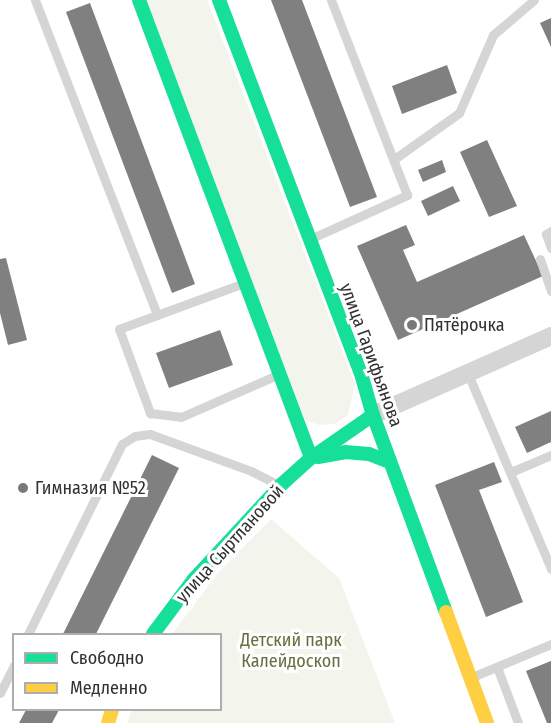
<!DOCTYPE html>
<html>
<head>
<meta charset="utf-8">
<style>
	body { margin:0 }
	#map { position:relative; width:551px; height:723px; overflow:hidden; background:#fff; font-family:"Fira Sans Condensed",sans-serif }
	div>[style] { position:absolute }
	.green>* { inset:0; background:#f3f4ec }
	.building>* { inset:0; background:#808080 }
	.lane>* { height:9px; margin:-4.5px; padding:0 4.5px; transform-origin:4.5px; border-radius:4.5px; background:#d5d5d5 }
	.street>* { height:18px; margin:-9px; padding:0 9px; transform-origin:9px; border-radius:9px; background:#d5d5d5 }
	.fast>* { height:14px; margin:-7px; padding:0 7px; transform-origin:7px; border-radius:7px; background:#16e098 }
	.slow>* { height:14px; margin:-7px; padding:0 7px; transform-origin:7px; border-radius:7px; background:#ffcf43 }
	.dots>* { width:16px; height:16px; translate:-50% -50%; box-sizing:border-box; border:3px solid #fff; border-radius:50% }
	span { translate:-50% -50%; white-space:nowrap; text-align:center; line-height:1.15; -webkit-text-stroke:6px #fff; paint-order:stroke }
	.poi-label { font-size:18px; color:#313131 }
	.left { translate:0 -50%; text-align:left }
	.street-label { font-size:18px; color:#313131 }
	.park-label { font-size:18px; color:#666f3d }
	.legend { position:absolute; left:12px; top:633px; width:210px; height:78px; box-sizing:border-box; background:#fff; border:2px solid #adadad; margin:0; padding:8px 10px; list-style:none; font-size:18px; color:#313131 }
	.legend li { display:flex; align-items:center; gap:12px; height:30px }
	.legend b { width:30px; border:2px solid #adadad }
</style>
</head>
<body>
<div id="map">
	<div class="green">
		<div style="clip-path:polygon(145px 0,207px 0,355px 384px,348px 415px,335px 424px,319px 425px,305px 420px)"></div>
		<div style="clip-path:polygon(271px 519px,339px 578px,395px 723px,127px 723px,132px 710px,220px 710px,220px 634px,172px 634px,218px 573px)"></div>
	</div>
	<div class="building">
		<div style="clip-path:polygon(271px 0,302px 0,377px 197px,350px 207px)"></div>
		<div style="clip-path:polygon(90px 3px,195px 284px,172px 293px,66px 12px)"></div>
		<div style="clip-path:polygon(551px 18px,551px 47px,540px 23px)"></div>
		<div style="clip-path:polygon(447px 65px,457px 93px,402px 114px,392px 86px)"></div>
		<div style="clip-path:polygon(487px 140px,517px 206px,489px 217px,460px 152px)"></div>
		<div style="clip-path:polygon(442px 160px,446px 172px,423px 182px,418px 170px)"></div>
		<div style="clip-path:polygon(453px 186px,460px 201px,428px 216px,421px 201px)"></div>
		<div style="clip-path:polygon(406px 225px,415px 245px,403px 250px,417px 282px,524px 235px,543px 276px,398px 340px,357px 246px)"></div>
		<div style="clip-path:polygon(6px 258px,27px 340px,8px 345px,0 313px,0 259px)"></div>
		<div style="clip-path:polygon(220px 330px,233px 365px,169px 388px,156px 353px)"></div>
		<div style="clip-path:polygon(551px 411px,551px 442px,527px 453px,515px 427px)"></div>
		<div style="clip-path:polygon(152px 455px,179px 468px,96px 634px,63px 634px)"></div>
		<div style="clip-path:polygon(494px 462px,502px 482px,479px 490px,523px 602px,486px 617px,435px 485px)"></div>
		<div style="clip-path:polygon(551px 661px,551px 723px,547px 723px,526px 671px)"></div>
		<div style="clip-path:polygon(26px 710px,59px 710px,52px 723px,19px 723px)"></div>
	</div>
	<div class="lane">
		<div style="left:35px;top:0;width:338px;rotate:68.8deg"></div>
		<div style="left:157px;top:315px;width:93px;rotate:-20.2deg"></div>
		<div style="left:393px;top:160px;width:81px;rotate:-35.5deg"></div>
		<div style="left:459px;top:113px;width:85px;rotate:-66.4deg"></div>
		<div style="left:493px;top:35px;width:54px;rotate:-40.5deg"></div>
		<div style="left:551px;top:231px;width:6px;rotate:149deg"></div>
		<div style="left:546px;top:234px;width:15px;rotate:70deg"></div>
		<div style="left:310px;top:239px;width:107px;rotate:-24.4deg"></div>
		<div style="left:407px;top:195px;width:209px;rotate:-111.3deg"></div>
		<div style="left:540px;top:259px;width:34px;rotate:71deg"></div>
		<div style="left:157px;top:315px;width:40px;rotate:159.8deg"></div>
		<div style="left:119px;top:329px;width:90px;rotate:69.7deg"></div>
		<div style="left:150px;top:413px;width:31px;rotate:7deg"></div>
		<div style="left:181px;top:417px;width:105px;rotate:-23.6deg"></div>
		<div style="left:468px;top:374px;width:212px;rotate:66.9deg"></div>
		<div style="left:511px;top:472px;width:43px;rotate:-23deg"></div>
		<div style="left:28px;top:634px;width:212px;rotate:-63.7deg"></div>
		<div style="left:122px;top:444px;width:15px;rotate:-32deg"></div>
		<div style="left:135px;top:436px;width:15px;rotate:-8deg"></div>
		<div style="left:150px;top:434px;width:108px;rotate:20.1deg"></div>
		<div style="left:251px;top:471px;width:31px;rotate:27deg"></div>
		<div style="left:497px;top:667px;width:60px;rotate:69.4deg"></div>
		<div style="left:472px;top:677px;width:86px;rotate:-22.7deg"></div>
		<div style="left:0;top:693px;width:31px;rotate:-63deg"></div>
	</div>
	<div class="street">
		<div style="left:373px;top:415px;width:195px;rotate:-23.9deg"></div>
	</div>
	<div class="fast">
		<div style="left:139px;top:0;width:489px;rotate:69.4deg"></div>
		<div style="left:219px;top:0;width:403px;rotate:69.2deg"></div>
		<div style="left:362px;top:377px;width:40px;rotate:74deg"></div>
		<div style="left:373px;top:415px;width:210px;rotate:69.7deg"></div>
		<div style="left:318px;top:457px;width:27px;rotate:-10deg"></div>
		<div style="left:345px;top:452px;width:24px;rotate:5deg"></div>
		<div style="left:369px;top:454px;width:22px;rotate:21deg"></div>
		<div style="left:153px;top:634px;width:69px;rotate:-53.3deg"></div>
		<div style="left:194px;top:579px;width:129px;rotate:-47.2deg"></div>
		<div style="left:282px;top:484px;width:39px;rotate:-42deg"></div>
		<div style="left:311px;top:458px;width:75px;rotate:-34.7deg"></div>
	</div>
	<div class="slow">
		<div style="left:446px;top:612px;width:118px;rotate:69.7deg"></div>
		<div style="left:108px;top:723px;width:14px;rotate:-73deg"></div>
	</div>
	<div class="dots">
		<div style="left:412px;top:325px;background:#797979"></div>
		<div style="left:23px;top:488px;background:#797979"></div>
	</div>
	<div class="poi-label">
		<span class="left" style="left:424px;top:325px">Пятёрочка</span>
		<span class="left" style="left:35px;top:488px">Гимназия №52</span>
	</div>
	<div class="street-label">
		<span style="left:371px;top:355px;rotate:70deg">улица Гарифьянова</span>
		<span style="left:230px;top:544px;rotate:-48deg">улица Сыртлановой</span>
	</div>
	<div class="park-label">
		<span style="left:291px;top:651px">Детский парк<br>Калейдоскоп</span>
	</div>
	<ul class="legend">
	<li><b style="height:8px;background:#16e098"></b>Свободно</li>
	<li><b style="height:8px;background:#ffcf43"></b>Медленно</li>
	</ul>
</div>
</body>
</html>
